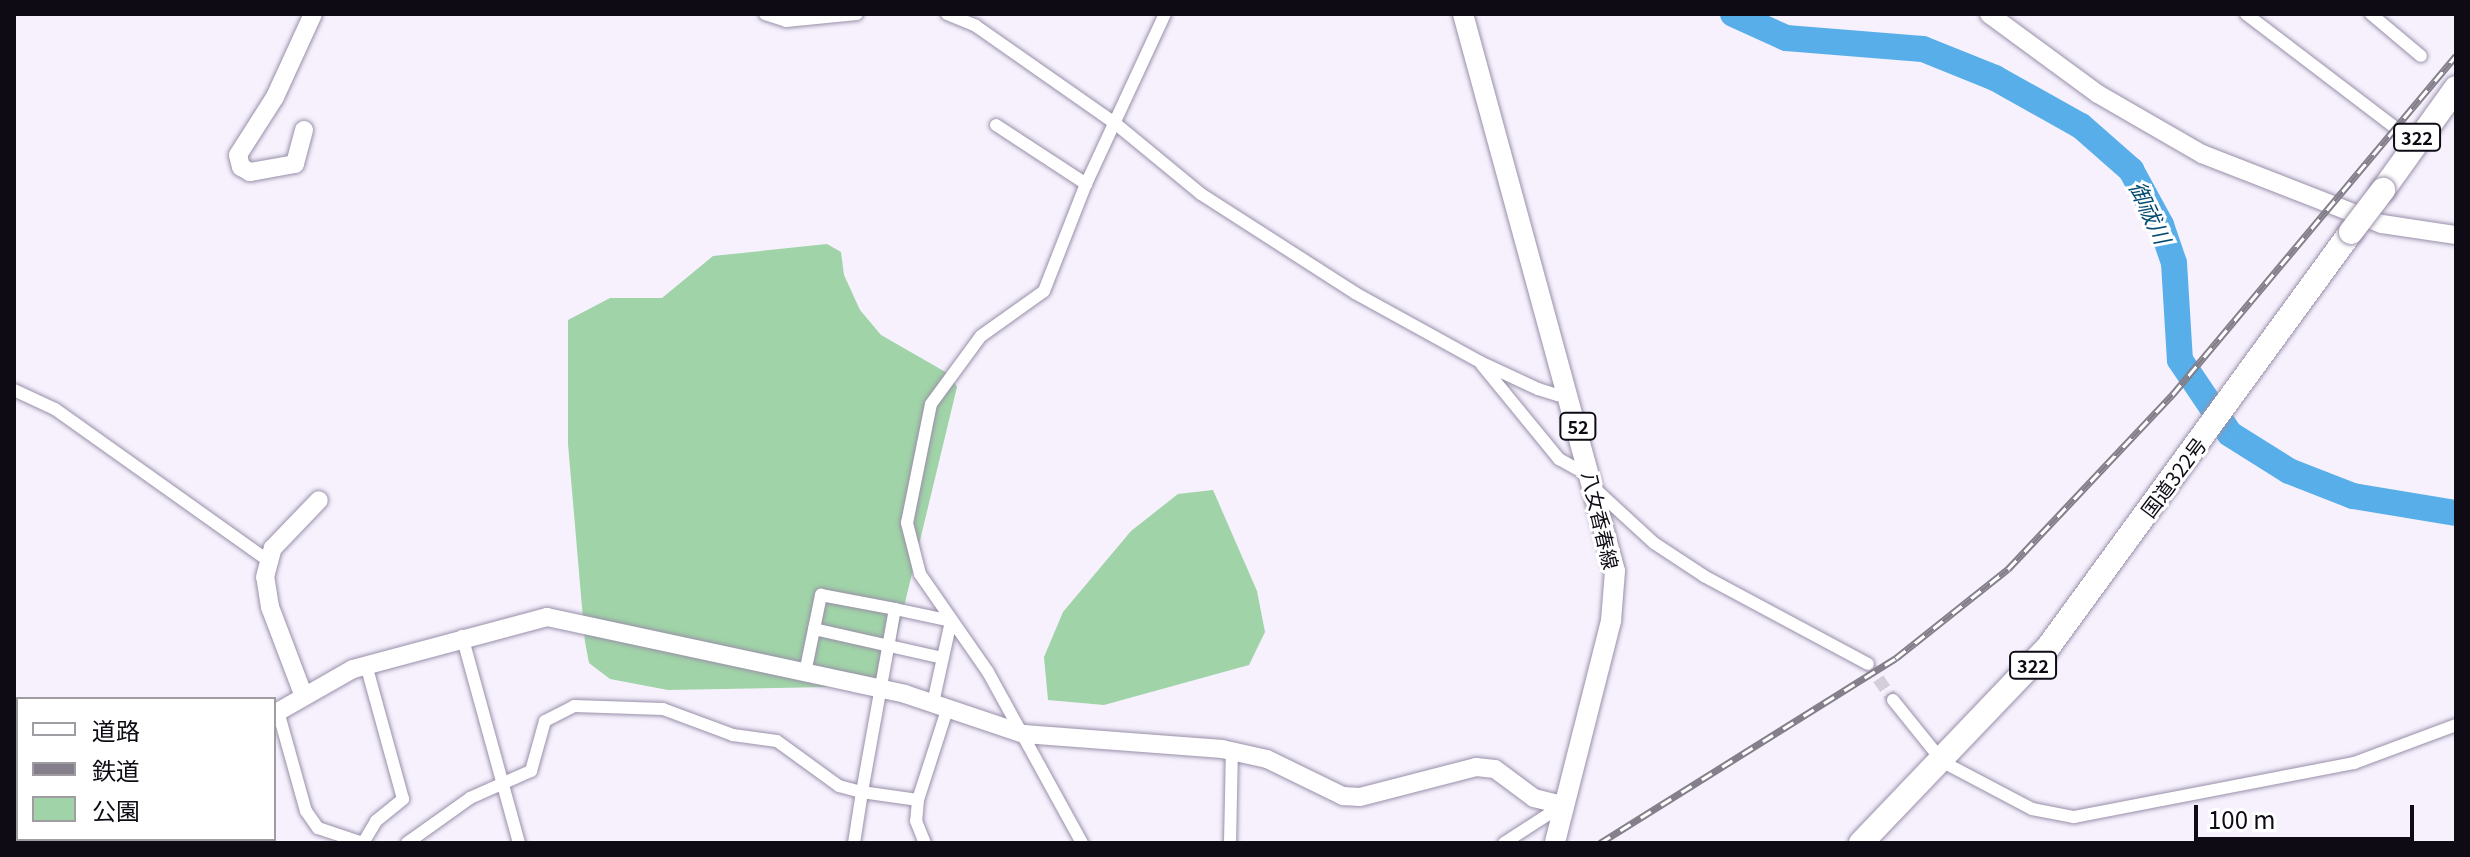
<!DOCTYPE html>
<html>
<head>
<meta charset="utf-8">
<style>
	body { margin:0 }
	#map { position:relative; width:2470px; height:857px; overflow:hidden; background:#f6f1fd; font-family:Georgia,"Noto Sans JP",serif }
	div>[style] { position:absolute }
	.green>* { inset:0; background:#a0d3a7 }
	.river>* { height:26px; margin:-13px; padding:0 13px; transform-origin:13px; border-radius:13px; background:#57aee9 }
	.street-tunnel>* { height:12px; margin-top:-6px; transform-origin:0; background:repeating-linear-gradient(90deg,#d3ceda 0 12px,transparent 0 18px) }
	.roads { filter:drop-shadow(0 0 2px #998fa9) drop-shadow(0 0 2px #998fa9) }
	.street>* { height:12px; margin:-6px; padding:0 6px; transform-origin:6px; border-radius:6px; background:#fff }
	.secondary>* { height:18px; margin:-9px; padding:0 9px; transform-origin:9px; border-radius:9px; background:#fff }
	.primary>* { height:20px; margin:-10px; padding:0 10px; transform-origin:10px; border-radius:10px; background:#fff }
	.highway>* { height:24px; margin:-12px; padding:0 12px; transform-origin:12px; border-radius:12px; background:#fff }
	.rail>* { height:7px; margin-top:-3.5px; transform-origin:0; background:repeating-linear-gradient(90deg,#fff 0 12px,#847f8a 0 24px); box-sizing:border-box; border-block:2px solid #847f8a }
	.bridges { filter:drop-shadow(0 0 2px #998fa9) drop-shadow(0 0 2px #998fa9) }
	.highway-bridge>* { height:24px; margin:-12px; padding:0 12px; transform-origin:12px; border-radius:12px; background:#fff }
	span { translate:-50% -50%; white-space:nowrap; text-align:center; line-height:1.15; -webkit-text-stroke:6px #fff; paint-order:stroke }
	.shield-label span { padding:2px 6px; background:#fff; border:2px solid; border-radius:6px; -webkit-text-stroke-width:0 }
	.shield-label { font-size:18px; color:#0f0b14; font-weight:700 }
	.street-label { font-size:20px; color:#0f0b14 }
	.water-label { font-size:22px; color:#034b72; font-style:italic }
	.frame { position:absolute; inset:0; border:16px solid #0f0b14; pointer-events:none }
	.legend { position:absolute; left:16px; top:697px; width:260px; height:144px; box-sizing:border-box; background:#fff; border:2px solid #9f9da1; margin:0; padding:10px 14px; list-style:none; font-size:24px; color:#0f0b14 }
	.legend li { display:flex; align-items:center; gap:16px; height:40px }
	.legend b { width:40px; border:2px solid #9f9da1 }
	.scale { position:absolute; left:2194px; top:805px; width:220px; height:36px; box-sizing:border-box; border:4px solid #0f0b14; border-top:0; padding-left:10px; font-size:24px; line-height:28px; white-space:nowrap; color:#0f0b14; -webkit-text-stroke:6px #fff; paint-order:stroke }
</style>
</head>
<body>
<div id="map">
	<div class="green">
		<div style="clip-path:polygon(827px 244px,841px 252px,844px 275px,860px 310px,881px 335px,949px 374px,957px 387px,895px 644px,879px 686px,668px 690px,610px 679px,589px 663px,585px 642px,568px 444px,568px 320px,610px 298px,662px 298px,713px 256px)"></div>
		<div style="clip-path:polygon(1213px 490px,1257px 591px,1265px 632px,1249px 665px,1104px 705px,1048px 700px,1044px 657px,1063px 612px,1131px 531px,1178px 494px)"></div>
	</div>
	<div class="river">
		<div style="left:1733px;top:14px;width:58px;rotate:24.4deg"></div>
		<div style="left:1786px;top:38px;width:137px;rotate:4.6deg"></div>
		<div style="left:1923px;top:49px;width:78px;rotate:21.9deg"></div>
		<div style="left:1995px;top:78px;width:98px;rotate:29.2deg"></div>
		<div style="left:2081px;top:126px;width:67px;rotate:41.3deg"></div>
		<div style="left:2131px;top:170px;width:63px;rotate:61.4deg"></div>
		<div style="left:2161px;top:225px;width:40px;rotate:71.1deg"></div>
		<div style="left:2174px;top:263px;width:97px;rotate:86.5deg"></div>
		<div style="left:2180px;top:360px;width:89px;rotate:56deg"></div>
		<div style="left:2230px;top:434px;width:70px;rotate:32.1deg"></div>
		<div style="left:2289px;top:471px;width:69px;rotate:21.3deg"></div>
		<div style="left:2353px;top:496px;width:104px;rotate:9.4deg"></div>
	</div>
	<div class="street-tunnel">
		<div style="left:1868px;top:664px;width:44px;rotate:55.2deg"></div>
	</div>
	<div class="roads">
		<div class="street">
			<div style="left:765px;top:14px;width:22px;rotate:18deg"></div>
			<div style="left:786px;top:21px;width:71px;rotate:-5.6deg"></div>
			<div style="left:947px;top:14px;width:31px;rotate:22deg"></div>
			<div style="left:976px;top:26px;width:171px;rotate:35deg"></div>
			<div style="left:1116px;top:124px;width:110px;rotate:39.5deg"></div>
			<div style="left:1201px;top:194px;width:183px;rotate:32.7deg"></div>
			<div style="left:1355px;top:293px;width:143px;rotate:28.9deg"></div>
			<div style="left:1480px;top:362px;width:64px;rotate:25deg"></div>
			<div style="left:1538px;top:389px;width:21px;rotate:17deg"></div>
			<div style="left:1558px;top:395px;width:11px;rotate:-27deg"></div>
			<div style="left:2246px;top:14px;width:211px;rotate:37.3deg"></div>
			<div style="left:2371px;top:14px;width:65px;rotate:40deg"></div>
			<div style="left:996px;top:125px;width:108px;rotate:33.2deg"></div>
			<div style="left:1482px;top:365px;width:122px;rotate:50.7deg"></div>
			<div style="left:1559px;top:459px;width:35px;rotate:29deg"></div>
			<div style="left:14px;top:390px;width:45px;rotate:24.9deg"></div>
			<div style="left:55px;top:409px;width:262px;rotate:35.4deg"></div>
			<div style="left:1593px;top:487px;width:83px;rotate:42.6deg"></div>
			<div style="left:1654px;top:543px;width:60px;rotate:33.4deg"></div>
			<div style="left:1704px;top:576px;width:186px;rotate:28.2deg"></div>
			<div style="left:814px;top:629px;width:132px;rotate:12.7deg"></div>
			<div style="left:462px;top:636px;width:215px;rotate:74.6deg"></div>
			<div style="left:805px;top:673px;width:80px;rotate:-78.4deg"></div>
			<div style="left:821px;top:595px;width:75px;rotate:10.7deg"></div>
			<div style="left:1893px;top:700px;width:80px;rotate:51.1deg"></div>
			<div style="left:1943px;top:762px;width:101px;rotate:27.8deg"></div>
			<div style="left:2032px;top:809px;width:43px;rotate:10.8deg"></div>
			<div style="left:2074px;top:817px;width:285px;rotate:-10.9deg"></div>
			<div style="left:2354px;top:763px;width:109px;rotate:-20.4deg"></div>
			<div style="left:933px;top:703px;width:84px;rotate:-77.6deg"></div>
			<div style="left:947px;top:710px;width:95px;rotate:107.9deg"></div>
			<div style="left:918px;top:800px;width:57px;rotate:-171.9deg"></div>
			<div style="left:862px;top:792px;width:186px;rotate:-79.8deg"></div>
			<div style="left:895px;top:609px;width:57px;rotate:12.1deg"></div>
			<div style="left:278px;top:711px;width:104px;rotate:74.4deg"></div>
			<div style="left:306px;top:811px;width:21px;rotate:55deg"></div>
			<div style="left:318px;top:828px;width:47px;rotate:18.4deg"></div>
			<div style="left:918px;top:800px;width:21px;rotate:95deg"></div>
			<div style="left:916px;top:821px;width:24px;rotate:68deg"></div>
			<div style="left:27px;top:843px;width:4px;rotate:-63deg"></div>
			<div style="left:363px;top:843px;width:26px;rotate:-59deg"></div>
			<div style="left:376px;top:821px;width:35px;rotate:-39deg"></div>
			<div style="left:403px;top:799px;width:139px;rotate:-105.4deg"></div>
			<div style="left:407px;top:843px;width:77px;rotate:-35.5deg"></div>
			<div style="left:470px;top:798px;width:67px;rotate:-23.9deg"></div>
			<div style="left:531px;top:771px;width:52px;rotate:-74.4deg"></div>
			<div style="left:545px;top:721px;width:33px;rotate:-27deg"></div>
			<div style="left:574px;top:706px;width:89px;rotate:1.9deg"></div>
			<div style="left:663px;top:709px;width:75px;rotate:20.4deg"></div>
			<div style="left:733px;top:735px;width:44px;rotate:7.8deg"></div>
			<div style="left:777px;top:741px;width:77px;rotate:36deg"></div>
			<div style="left:839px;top:786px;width:24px;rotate:15deg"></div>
			<div style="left:862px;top:792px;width:52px;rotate:98.9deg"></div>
			<div style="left:1082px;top:843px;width:195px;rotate:-118.8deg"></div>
			<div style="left:988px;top:672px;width:119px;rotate:-124.8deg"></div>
			<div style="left:920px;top:574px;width:53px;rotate:-104.3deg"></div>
			<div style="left:907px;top:523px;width:121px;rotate:-78.6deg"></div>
			<div style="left:931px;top:404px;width:84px;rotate:-53.7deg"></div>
			<div style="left:981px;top:336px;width:77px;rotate:-35.5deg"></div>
			<div style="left:1044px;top:291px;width:115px;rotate:-68.6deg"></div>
			<div style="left:1086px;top:184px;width:187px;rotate:-65.1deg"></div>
			<div style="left:1230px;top:843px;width:92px;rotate:-88.8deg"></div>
			<div style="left:1504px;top:843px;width:70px;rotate:-32.8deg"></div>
		</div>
		<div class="secondary">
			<div style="left:1989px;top:14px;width:135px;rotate:36.3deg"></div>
			<div style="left:2098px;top:94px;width:120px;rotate:30deg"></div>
			<div style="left:2202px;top:154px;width:193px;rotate:21.3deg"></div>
			<div style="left:2382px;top:224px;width:75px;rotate:8.5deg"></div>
			<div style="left:304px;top:130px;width:35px;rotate:105deg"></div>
			<div style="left:295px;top:164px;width:46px;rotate:169.9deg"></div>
			<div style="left:250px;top:172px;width:10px;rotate:-151deg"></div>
			<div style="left:241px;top:167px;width:12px;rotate:-104deg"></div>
			<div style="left:238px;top:155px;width:69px;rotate:-57.5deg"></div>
			<div style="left:275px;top:97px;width:91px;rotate:-65.4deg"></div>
			<div style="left:303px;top:694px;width:93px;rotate:-110.8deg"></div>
			<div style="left:270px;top:607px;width:30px;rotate:-99deg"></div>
			<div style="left:265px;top:577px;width:30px;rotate:-75deg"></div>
			<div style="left:273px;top:548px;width:66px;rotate:-46.2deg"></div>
			<div style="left:274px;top:714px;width:91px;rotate:-29.7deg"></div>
			<div style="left:353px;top:669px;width:201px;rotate:-15deg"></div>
			<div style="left:547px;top:617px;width:366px;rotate:12.1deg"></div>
			<div style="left:905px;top:694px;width:126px;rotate:18.6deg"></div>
			<div style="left:1024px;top:734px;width:199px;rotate:4.3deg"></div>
			<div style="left:1222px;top:749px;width:46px;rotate:12.5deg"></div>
			<div style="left:1267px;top:759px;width:85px;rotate:26deg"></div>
			<div style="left:1343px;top:796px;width:17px;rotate:3deg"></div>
			<div style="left:1360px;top:797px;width:120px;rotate:-14.5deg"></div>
			<div style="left:1476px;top:767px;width:19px;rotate:6deg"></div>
			<div style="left:1495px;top:769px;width:49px;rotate:36.6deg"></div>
			<div style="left:1534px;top:798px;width:30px;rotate:14deg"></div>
			<div style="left:76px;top:843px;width:7px;rotate:-34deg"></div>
		</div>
		<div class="primary">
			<div style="left:1463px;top:14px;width:577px;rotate:74.74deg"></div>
			<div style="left:1615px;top:571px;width:50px;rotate:94.6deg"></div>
			<div style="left:1611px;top:621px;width:229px;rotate:104.2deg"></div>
		</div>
		<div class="highway">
			<div style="left:2383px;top:190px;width:125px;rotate:-54.4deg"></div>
			<div style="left:1861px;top:843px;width:272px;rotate:-46.3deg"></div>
			<div style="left:2049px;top:646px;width:512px;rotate:-53.89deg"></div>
		</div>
	</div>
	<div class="rail">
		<div style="left:1600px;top:843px;width:349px;rotate:-32deg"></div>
		<div style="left:1896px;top:658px;width:143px;rotate:-38.5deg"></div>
		<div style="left:2008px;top:569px;width:241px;rotate:-46.7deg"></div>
		<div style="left:2173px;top:394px;width:441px;rotate:-50.1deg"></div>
	</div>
	<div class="bridges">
		<div class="highway-bridge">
			<div style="left:2351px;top:232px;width:53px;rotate:-52.7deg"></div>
		</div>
	</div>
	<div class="shield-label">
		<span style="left:2417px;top:137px">322</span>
		<span style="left:1578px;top:426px">52</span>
		<span style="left:2033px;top:665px">322</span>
	</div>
	<div class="street-label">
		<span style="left:2173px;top:477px;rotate:-53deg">国道322号</span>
		<span style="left:1601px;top:520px;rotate:77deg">八女香春線</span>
	</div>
	<div class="water-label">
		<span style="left:2151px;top:212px;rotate:65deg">御祓川</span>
	</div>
	<div class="frame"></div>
	<ul class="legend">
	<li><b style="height:10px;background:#fff"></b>道路</li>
	<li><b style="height:10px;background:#847f8a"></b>鉄道</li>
	<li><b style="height:22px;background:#a0d3a7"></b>公園</li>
	</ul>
	<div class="scale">100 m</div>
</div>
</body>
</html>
